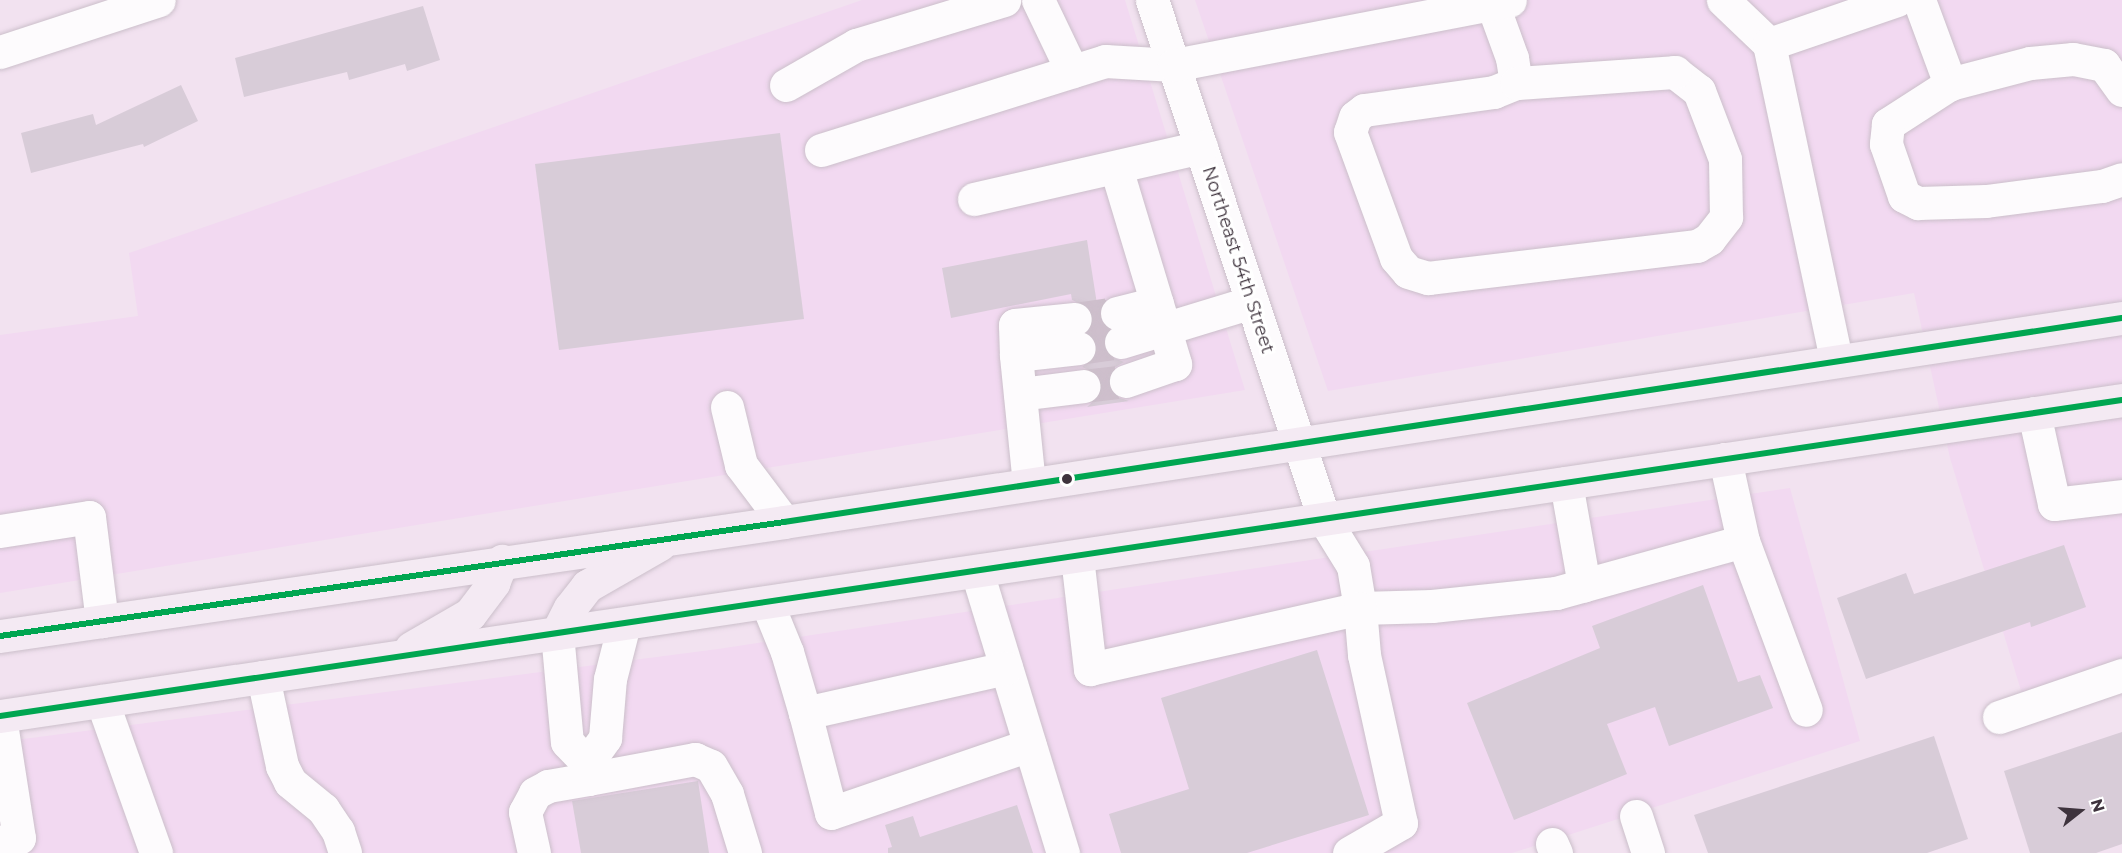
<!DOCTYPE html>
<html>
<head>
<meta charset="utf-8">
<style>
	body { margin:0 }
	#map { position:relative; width:2122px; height:853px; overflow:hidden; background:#f2e2f0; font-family:Montserrat,sans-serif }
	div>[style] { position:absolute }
	.built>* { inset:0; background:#f2d9f1 }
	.building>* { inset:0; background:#d8ccd8 }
	.minor-tunnel>* { height:33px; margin-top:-16.5px; transform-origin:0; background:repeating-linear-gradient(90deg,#cebfcc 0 33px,transparent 0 49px) }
	.roads { filter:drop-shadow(0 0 2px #cbbfca) drop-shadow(0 0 2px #cbbfca) }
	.minor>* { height:33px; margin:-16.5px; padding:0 16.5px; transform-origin:16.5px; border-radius:16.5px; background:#fdfbfd }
	.major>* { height:33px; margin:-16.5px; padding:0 16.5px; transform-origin:16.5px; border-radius:16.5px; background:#f4eaf3 }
	.bus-1>* { height:6px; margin:-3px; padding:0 3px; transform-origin:3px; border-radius:3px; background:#00a651 }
	.dots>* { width:16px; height:16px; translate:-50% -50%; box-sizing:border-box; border:3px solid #fff; border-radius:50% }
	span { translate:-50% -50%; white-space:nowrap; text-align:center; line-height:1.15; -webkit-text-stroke:6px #fff; paint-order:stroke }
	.street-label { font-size:18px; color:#3e333d }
	.north { position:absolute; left:2050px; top:781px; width:60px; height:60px; -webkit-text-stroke:4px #fff; paint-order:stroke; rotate:73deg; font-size:16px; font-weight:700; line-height:24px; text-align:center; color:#3e333d }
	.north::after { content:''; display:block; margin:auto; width:21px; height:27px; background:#3e333d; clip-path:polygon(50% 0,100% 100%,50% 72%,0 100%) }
</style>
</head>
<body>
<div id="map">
	<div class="built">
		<div style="clip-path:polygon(862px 0,1125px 0,1245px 390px,0 593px,0 335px,138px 316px,129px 253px)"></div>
		<div style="clip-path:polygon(1195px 0,2122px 0,2122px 664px,2023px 697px,1950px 458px,1914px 293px,1328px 391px)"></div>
		<div style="clip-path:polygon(1790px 488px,1860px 741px,1512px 853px,0 853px,0 742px,718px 649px)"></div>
	</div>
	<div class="building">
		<div style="clip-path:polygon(423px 6px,440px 60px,407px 71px,405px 64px,349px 80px,347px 72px,244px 97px,235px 58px)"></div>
		<div style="clip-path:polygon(181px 85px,198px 121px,144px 147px,143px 144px,31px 173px,21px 133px,93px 114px,96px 125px)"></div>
		<div style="clip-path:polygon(780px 133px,804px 319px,559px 350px,535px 164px)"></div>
		<div style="clip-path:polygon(1087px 240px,1099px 317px,1108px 329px,1103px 347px,1109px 356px,1124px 362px,1112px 369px,1108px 387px,1114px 396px,1129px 401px,1087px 407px,1101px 394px,1103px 384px,1099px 374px,1082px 367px,1096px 356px,1098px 347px,1088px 332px,1094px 318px,1090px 308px,1072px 300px,1071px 294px,951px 318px,942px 268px)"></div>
		<div style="clip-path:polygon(2064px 545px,2086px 607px,2031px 627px,2030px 622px,1866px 679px,1837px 598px,1906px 573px,1914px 594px)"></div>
		<div style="clip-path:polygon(1703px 585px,1738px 682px,1760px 675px,1773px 708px,1669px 746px,1655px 707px,1607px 724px,1627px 774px,1514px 820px,1467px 703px,1600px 648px,1592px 626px)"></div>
		<div style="clip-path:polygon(1317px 650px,1369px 815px,1247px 853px,1121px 853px,1109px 814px,1189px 789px,1161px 698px)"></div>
		<div style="clip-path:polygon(2122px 732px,2122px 844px,2096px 853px,2030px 853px,2004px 771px)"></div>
		<div style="clip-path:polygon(1934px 736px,1968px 839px,1927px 853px,1708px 853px,1694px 815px)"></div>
		<div style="clip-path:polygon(698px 781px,709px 853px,581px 853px,572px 801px)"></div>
		<div style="clip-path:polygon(1017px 805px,1033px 853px,888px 853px,888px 848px,892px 847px,885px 825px,913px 816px,920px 837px)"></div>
	</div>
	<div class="minor-tunnel">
		<div style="left:1075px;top:319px;width:42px;rotate:-8.1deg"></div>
		<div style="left:1079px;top:348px;width:42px;rotate:-8.1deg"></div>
		<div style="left:1084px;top:386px;width:42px;rotate:-6.8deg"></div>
	</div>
	<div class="roads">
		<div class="minor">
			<div style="left:1038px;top:0;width:79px;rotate:64.4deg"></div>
			<div style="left:1152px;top:0;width:547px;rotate:71.66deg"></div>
			<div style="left:1324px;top:519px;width:55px;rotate:58.3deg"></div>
			<div style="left:1353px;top:566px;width:43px;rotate:80.5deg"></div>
			<div style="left:1360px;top:608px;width:72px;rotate:-1.6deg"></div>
			<div style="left:1432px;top:606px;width:125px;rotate:-6deg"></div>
			<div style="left:1556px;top:593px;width:194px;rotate:-15.5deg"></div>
			<div style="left:1743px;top:541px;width:84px;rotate:-102.4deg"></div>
			<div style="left:1723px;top:0;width:64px;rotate:43.7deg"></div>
			<div style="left:1769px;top:44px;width:323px;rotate:78deg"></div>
			<div style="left:1919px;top:0;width:90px;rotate:69.7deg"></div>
			<div style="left:1492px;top:3px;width:59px;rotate:70deg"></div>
			<div style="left:1512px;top:58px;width:25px;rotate:81deg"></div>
			<div style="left:1516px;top:83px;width:24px;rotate:158deg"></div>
			<div style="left:1494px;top:92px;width:131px;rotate:172.1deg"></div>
			<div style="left:1364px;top:110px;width:11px;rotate:142deg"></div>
			<div style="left:1355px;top:117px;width:16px;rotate:108deg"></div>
			<div style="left:1350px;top:132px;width:134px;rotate:69.9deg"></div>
			<div style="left:1396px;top:258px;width:18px;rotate:49deg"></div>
			<div style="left:1408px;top:272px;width:21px;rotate:17deg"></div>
			<div style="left:1428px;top:278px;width:271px;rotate:-6.8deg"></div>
			<div style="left:1697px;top:246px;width:14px;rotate:-30deg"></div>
			<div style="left:1709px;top:239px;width:28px;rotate:-52deg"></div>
			<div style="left:1726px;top:217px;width:58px;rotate:-91deg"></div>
			<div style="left:1725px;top:159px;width:73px;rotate:-110.9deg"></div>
			<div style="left:1699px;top:91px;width:31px;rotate:-142deg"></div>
			<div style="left:1675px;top:72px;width:159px;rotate:176deg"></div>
			<div style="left:1769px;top:44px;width:135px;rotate:-19deg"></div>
			<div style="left:0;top:52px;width:167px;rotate:-18.1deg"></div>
			<div style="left:786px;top:85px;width:81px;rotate:-29.7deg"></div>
			<div style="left:856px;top:45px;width:155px;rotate:-16.9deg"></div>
			<div style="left:2122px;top:90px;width:31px;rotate:-126deg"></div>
			<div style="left:2104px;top:65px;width:32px;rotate:-169deg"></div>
			<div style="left:2073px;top:59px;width:43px;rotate:174.7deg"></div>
			<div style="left:2030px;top:63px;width:83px;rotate:165.3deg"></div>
			<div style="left:1950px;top:84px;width:74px;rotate:147.2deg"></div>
			<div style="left:1888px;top:124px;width:20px;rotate:96deg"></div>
			<div style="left:1886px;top:144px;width:55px;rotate:70.9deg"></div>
			<div style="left:1904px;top:196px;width:16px;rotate:27deg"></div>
			<div style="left:1918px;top:203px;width:68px;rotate:-1.7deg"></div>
			<div style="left:1986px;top:201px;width:117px;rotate:-7.4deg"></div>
			<div style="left:2102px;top:186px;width:21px;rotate:-19deg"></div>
			<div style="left:821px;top:150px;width:298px;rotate:-17.4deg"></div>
			<div style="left:1105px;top:61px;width:69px;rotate:3.3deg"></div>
			<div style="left:1174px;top:65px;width:342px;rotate:-10.9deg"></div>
			<div style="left:1116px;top:168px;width:205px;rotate:73.2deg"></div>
			<div style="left:1175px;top:364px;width:52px;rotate:160.9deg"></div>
			<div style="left:974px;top:199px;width:233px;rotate:-12.9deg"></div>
			<div style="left:1117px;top:313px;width:41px;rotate:-14deg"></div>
			<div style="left:1121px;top:342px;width:137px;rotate:-17deg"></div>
			<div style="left:1016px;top:355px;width:30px;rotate:-92deg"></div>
			<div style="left:1015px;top:325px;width:60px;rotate:-5.7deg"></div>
			<div style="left:1020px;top:394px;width:64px;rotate:-7.1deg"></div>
			<div style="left:727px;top:407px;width:60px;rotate:76.4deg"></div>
			<div style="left:741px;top:465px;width:71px;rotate:53deg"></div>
			<div style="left:2034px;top:413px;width:93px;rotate:77.6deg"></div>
			<div style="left:2054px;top:504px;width:68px;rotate:-6.7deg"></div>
			<div style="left:1566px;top:483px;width:104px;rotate:80deg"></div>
			<div style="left:1029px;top:484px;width:130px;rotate:-95.8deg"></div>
			<div style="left:1016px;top:355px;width:63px;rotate:-6.3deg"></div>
			<div style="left:0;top:531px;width:90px;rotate:-8.9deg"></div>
			<div style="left:89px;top:517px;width:105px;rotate:82.9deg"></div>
			<div style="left:1743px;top:541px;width:180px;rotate:69.6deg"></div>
			<div style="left:1077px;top:557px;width:113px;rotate:83.4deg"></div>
			<div style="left:1090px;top:669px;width:277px;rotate:-12.7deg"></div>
			<div style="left:1360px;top:608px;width:47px;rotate:85.1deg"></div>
			<div style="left:1364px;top:655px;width:172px;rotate:77.6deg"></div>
			<div style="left:1401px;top:823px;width:60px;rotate:150deg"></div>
			<div style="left:977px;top:572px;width:294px;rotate:73deg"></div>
			<div style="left:767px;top:603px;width:53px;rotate:67.8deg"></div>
			<div style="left:787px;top:652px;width:64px;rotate:73.6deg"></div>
			<div style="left:805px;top:713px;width:206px;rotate:-12.6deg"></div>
			<div style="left:557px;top:633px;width:109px;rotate:84.8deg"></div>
			<div style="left:567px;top:742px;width:29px;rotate:46deg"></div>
			<div style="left:587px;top:763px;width:31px;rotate:-54deg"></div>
			<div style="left:605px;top:738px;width:59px;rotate:-85.2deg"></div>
			<div style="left:610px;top:679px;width:57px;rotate:-75.7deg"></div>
			<div style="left:263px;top:677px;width:91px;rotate:77.9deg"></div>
			<div style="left:282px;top:766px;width:18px;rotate:63deg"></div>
			<div style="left:290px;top:782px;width:43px;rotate:39.3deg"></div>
			<div style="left:323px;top:809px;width:27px;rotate:56deg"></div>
			<div style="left:338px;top:831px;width:23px;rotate:72deg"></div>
			<div style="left:102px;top:701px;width:161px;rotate:70.4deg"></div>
			<div style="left:805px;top:713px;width:103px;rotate:75.4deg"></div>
			<div style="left:831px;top:813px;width:210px;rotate:-18.9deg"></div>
			<div style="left:0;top:717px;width:122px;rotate:81.1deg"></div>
			<div style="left:19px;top:838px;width:19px;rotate:168deg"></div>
			<div style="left:1999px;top:717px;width:130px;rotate:-18.9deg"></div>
			<div style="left:587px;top:763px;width:16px;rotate:86deg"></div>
			<div style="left:588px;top:779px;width:109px;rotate:-10.6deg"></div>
			<div style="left:695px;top:759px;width:17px;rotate:24deg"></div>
			<div style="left:711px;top:766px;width:32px;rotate:60deg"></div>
			<div style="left:727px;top:794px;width:62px;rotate:73deg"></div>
			<div style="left:1636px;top:816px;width:39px;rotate:72deg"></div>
			<div style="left:1552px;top:844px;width:10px;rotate:66deg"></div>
			<div style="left:534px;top:853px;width:42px;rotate:-102.4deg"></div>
			<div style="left:525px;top:812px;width:21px;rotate:-62deg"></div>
			<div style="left:535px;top:793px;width:15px;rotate:-28deg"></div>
			<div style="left:548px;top:786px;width:41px;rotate:-9.9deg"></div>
		</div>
		<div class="major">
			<div style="left:557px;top:633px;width:28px;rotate:-63deg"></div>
			<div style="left:570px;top:608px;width:28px;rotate:-52deg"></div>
			<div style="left:587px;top:586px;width:84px;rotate:-29.9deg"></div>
			<div style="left:0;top:636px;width:792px;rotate:-8.27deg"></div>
			<div style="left:784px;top:522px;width:1353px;rotate:-8.67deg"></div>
			<div style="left:411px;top:648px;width:68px;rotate:-30deg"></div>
			<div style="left:470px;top:614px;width:39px;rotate:-53deg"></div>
			<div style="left:493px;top:583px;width:24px;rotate:-68deg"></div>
			<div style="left:0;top:716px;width:2145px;rotate:-8.47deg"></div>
		</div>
	</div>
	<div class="bus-1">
		<div style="left:0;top:636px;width:792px;rotate:-8.27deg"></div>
		<div style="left:784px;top:522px;width:1353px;rotate:-8.67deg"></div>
		<div style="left:0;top:716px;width:2145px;rotate:-8.47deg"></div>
	</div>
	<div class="dots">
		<div style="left:1067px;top:479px;background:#3e333d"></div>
	</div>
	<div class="street-label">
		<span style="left:1238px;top:260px;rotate:72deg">Northeast 54th Street</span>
	</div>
	<div class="north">N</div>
</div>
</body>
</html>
